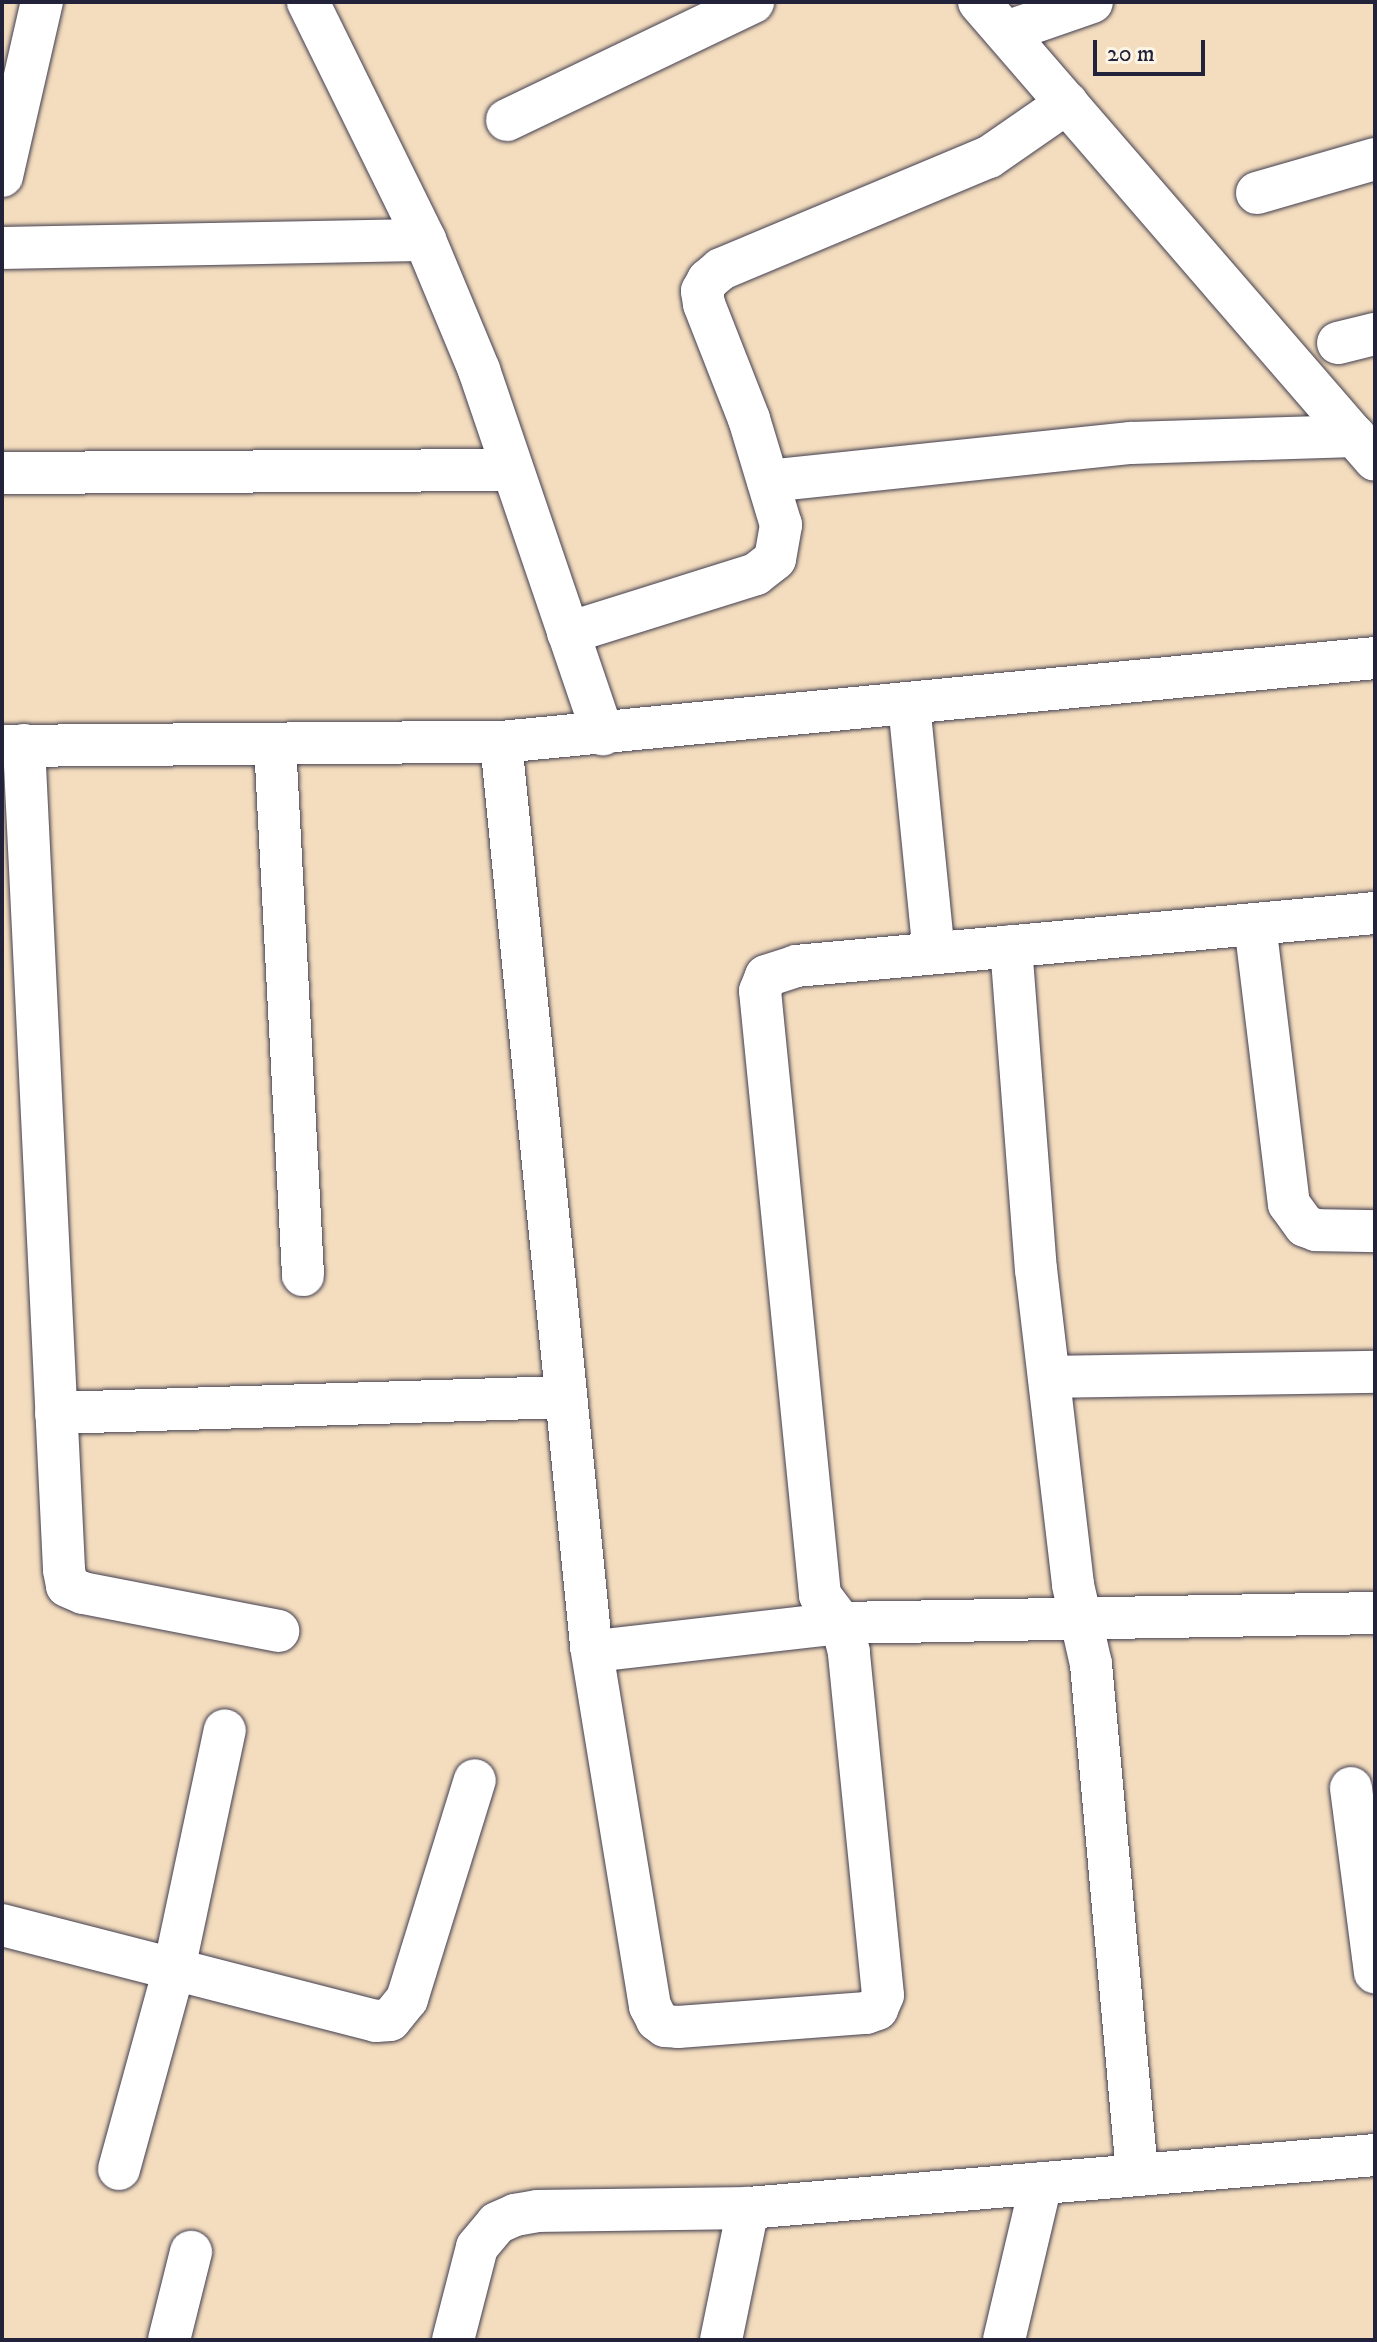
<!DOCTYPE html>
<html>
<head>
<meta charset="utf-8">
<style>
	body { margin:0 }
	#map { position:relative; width:1377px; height:2342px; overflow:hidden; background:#f4ddbe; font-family:"IM FELL DW Pica",serif }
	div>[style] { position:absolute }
	.roads { filter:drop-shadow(0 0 2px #423e4f) drop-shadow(0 0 2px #423e4f) }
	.minor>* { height:42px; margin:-21px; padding:0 21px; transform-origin:21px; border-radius:21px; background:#fff }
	span { translate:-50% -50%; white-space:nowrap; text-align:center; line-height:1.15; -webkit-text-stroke:8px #fcf5e5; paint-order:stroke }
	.frame { position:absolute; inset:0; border:4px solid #22223b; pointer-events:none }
	.scale { position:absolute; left:1093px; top:40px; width:112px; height:36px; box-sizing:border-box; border:4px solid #22223b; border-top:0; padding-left:10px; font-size:24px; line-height:28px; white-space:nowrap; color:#22223b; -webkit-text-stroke:6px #fcf5e5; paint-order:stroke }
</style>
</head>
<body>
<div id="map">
	<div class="roads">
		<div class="minor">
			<div style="left:308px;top:2px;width:265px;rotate:63.8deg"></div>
			<div style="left:425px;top:240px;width:141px;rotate:67.4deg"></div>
			<div style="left:479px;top:370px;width:385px;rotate:71.2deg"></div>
			<div style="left:979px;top:2px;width:605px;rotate:49.15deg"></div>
			<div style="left:1006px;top:32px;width:91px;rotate:-19.2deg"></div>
			<div style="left:507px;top:120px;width:273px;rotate:-25.6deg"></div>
			<div style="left:2px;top:176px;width:179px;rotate:-77.1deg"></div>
			<div style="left:1257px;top:193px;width:123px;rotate:-16.1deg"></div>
			<div style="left:2px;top:248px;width:423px;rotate:-1.1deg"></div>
			<div style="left:1338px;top:343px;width:38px;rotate:-14deg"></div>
			<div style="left:2px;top:473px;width:510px;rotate:-0.34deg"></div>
			<div style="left:768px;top:481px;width:365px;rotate:-6deg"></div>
			<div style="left:1131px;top:443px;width:224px;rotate:-1.8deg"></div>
			<div style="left:568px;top:633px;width:197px;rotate:-17.4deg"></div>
			<div style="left:756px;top:574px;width:24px;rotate:-38deg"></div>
			<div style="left:775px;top:559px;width:35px;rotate:-80deg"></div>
			<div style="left:781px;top:525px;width:111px;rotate:-106.8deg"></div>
			<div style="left:749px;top:419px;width:123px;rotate:-111.4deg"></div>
			<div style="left:704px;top:304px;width:13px;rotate:-99deg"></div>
			<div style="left:702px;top:291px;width:13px;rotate:-61deg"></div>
			<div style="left:708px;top:280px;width:17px;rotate:-40deg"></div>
			<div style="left:721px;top:269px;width:290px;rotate:-22.7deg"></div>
			<div style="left:989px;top:157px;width:95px;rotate:-34.7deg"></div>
			<div style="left:909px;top:704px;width:250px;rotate:84.3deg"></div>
			<div style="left:501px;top:742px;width:908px;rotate:84.31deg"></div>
			<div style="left:591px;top:1646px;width:14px;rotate:17deg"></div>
			<div style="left:604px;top:1650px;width:239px;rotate:-6.5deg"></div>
			<div style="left:841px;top:1623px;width:534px;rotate:-1.07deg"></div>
			<div style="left:275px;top:744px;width:532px;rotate:86.98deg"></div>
			<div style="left:24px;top:745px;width:826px;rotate:87.22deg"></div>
			<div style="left:64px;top:1570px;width:16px;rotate:79deg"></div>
			<div style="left:67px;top:1586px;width:17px;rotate:24deg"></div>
			<div style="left:83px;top:1593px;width:199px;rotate:11deg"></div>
			<div style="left:2px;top:746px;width:499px;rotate:-0.5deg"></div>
			<div style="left:501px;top:742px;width:878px;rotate:-5.49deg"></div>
			<div style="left:1255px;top:924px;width:282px;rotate:83.1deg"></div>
			<div style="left:1289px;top:1204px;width:27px;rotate:54deg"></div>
			<div style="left:1305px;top:1226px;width:12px;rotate:20deg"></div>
			<div style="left:1316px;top:1230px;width:59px;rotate:1deg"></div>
			<div style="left:1011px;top:946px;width:324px;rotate:85.6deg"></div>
			<div style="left:1036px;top:1269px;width:318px;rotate:83.3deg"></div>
			<div style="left:1073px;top:1585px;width:81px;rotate:77.2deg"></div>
			<div style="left:1091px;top:1664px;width:510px;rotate:84.83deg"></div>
			<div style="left:1049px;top:1377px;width:326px;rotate:-0.9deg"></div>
			<div style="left:56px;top:1413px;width:508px;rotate:-1.8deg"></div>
			<div style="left:591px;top:1646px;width:365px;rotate:80.7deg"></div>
			<div style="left:650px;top:2006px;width:16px;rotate:63deg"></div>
			<div style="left:657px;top:2020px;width:10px;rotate:37deg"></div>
			<div style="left:665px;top:2026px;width:13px;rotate:4deg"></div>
			<div style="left:678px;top:2027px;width:189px;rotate:-4.3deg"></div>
			<div style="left:866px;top:2013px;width:12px;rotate:-20deg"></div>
			<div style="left:877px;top:2009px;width:15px;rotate:-67deg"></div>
			<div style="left:883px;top:1995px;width:345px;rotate:-95.7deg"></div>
			<div style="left:849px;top:1652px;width:30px;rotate:-105deg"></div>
			<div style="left:841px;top:1623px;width:35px;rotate:-127deg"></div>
			<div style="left:820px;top:1595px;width:607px;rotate:-95.67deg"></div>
			<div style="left:760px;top:991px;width:16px;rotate:-68deg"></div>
			<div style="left:766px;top:976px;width:32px;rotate:-18deg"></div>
			<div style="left:796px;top:966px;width:581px;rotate:-5.23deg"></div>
			<div style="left:1351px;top:1788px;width:186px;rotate:82.6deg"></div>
			<div style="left:2px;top:1925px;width:386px;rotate:14.4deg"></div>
			<div style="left:376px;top:2021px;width:14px;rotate:-4deg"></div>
			<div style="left:390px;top:2020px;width:27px;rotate:-51deg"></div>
			<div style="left:407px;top:1999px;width:229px;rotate:-72.8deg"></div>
			<div style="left:119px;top:2169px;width:207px;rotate:-74.6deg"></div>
			<div style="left:174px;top:1969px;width:244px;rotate:-78deg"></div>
			<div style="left:169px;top:2340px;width:91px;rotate:-76deg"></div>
			<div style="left:453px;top:2340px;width:96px;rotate:-75.5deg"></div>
			<div style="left:477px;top:2247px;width:31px;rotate:-50deg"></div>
			<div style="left:497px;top:2223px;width:20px;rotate:-24deg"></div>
			<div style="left:515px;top:2215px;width:23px;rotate:-10deg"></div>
			<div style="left:538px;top:2211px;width:210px;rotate:-0.8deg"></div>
			<div style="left:748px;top:2208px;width:629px;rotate:-4.83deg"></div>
			<div style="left:721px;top:2340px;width:135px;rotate:-78.4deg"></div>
			<div style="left:1004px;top:2340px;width:161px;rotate:-76.7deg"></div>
		</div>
	</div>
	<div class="frame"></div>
	<div class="scale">20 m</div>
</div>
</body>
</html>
